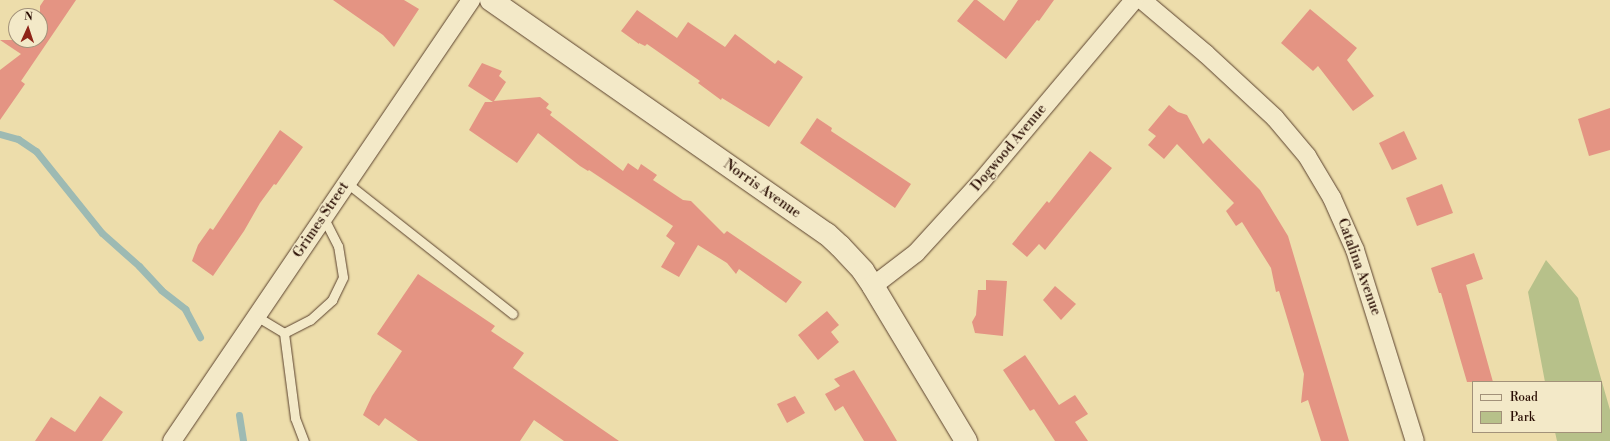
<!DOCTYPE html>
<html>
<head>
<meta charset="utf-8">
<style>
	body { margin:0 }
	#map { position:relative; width:1610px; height:441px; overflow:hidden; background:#edddab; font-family:"Libre Bodoni",serif }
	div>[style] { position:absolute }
	.green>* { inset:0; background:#b7c18a }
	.stream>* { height:7px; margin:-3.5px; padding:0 3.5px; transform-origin:3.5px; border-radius:3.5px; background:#9dbab3 }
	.building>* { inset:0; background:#e49483 }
	.roads { filter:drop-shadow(0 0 1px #5a412d) drop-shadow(0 0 1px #5a412d) }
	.lane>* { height:9px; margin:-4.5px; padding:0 4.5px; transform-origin:4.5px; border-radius:4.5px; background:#f3e9c8 }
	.street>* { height:18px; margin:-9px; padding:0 9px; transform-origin:9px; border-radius:9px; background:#f3e9c8 }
	.secondary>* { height:22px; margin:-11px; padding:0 11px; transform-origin:11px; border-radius:11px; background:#f3e9c8 }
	span { translate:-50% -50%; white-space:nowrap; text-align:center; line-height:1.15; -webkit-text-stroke:3px #f3e9c8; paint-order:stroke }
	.street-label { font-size:14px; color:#290d03 }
	.legend { position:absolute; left:1472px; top:381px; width:130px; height:52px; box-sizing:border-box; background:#f3e9c8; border:1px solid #a29179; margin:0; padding:5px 7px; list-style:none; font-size:12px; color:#290d03 }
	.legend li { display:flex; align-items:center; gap:8px; height:20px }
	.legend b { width:20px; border:1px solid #a29179 }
	.north { position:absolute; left:8px; top:8px; width:40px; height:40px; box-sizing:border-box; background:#f3e9c8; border:1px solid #a29179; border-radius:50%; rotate:3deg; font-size:11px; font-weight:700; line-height:16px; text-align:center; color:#290d03 }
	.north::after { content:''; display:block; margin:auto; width:14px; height:18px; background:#8f2418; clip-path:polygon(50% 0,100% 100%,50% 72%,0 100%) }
</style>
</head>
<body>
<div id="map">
	<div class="green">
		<div style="clip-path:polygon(1546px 260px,1578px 298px,1610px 410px,1610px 441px,1557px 441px,1555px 432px,1601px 432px,1601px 382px,1545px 382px,1528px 292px)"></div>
	</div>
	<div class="stream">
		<div style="left:0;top:134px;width:19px;rotate:16deg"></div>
		<div style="left:18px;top:139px;width:22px;rotate:34deg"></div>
		<div style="left:36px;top:151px;width:105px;rotate:51.2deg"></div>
		<div style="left:102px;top:233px;width:50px;rotate:41.7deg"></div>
		<div style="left:139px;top:266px;width:33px;rotate:47deg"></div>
		<div style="left:161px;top:290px;width:31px;rotate:38deg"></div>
		<div style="left:185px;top:309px;width:32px;rotate:62deg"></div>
		<div style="left:239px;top:415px;width:26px;rotate:81deg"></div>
	</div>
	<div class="building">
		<div style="clip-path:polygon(44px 0,76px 0,21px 81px,25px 84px,0 120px,0 70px,21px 54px,0 40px,40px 40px,40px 6px)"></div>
		<div style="clip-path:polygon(333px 0,404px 0,419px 9px,394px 47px,383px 35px)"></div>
		<div style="clip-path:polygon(974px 0,977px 0,1004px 21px,1018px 0,1054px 0,1039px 21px,1037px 20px,1006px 59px,957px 21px)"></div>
		<div style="clip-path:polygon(1310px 9px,1357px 48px,1347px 60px,1374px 96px,1353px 111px,1318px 66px,1313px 71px,1281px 43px)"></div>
		<div style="clip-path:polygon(637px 10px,677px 38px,688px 22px,725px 47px,735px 34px,775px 64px,778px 60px,803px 77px,769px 127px,722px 98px,721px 100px,698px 83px,700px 81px,647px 44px,645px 46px,639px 43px,639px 44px,621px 31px)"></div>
		<div style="clip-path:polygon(482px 63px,502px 71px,499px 76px,506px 82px,494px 101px,540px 97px,549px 104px,546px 108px,552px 112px,550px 115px,623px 171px,628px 163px,638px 170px,641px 164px,657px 175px,653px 180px,683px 200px,691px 201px,724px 234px,727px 231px,802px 282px,786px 303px,739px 269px,736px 274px,727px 263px,698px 245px,679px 277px,661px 267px,675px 243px,666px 236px,673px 226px,589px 170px,588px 171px,580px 166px,538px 133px,517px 163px,469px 130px,485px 102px,493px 102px,468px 86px)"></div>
		<div style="clip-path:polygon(1169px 105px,1178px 112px,1187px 115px,1203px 144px,1209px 138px,1260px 190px,1288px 236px,1349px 441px,1321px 441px,1308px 400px,1301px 403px,1304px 374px,1279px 291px,1276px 292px,1271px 268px,1242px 222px,1236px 226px,1226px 211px,1234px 203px,1177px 144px,1164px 159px,1148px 145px,1156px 136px,1148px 130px)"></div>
		<div style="clip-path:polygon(1610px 108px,1610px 150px,1589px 156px,1578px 119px)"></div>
		<div style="clip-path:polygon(817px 118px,832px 128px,831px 131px,911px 184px,895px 208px,800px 143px)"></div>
		<div style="clip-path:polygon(280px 130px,303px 147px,276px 185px,274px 184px,260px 203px,244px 231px,213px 276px,192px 261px,198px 245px,210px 228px,213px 230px)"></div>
		<div style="clip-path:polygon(1404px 131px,1417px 159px,1392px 170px,1379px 143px)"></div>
		<div style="clip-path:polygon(1090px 151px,1112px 168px,1045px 250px,1039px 244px,1027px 257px,1012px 244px,1047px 201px,1049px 203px)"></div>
		<div style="clip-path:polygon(1442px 184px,1453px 213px,1417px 226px,1406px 198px)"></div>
		<div style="clip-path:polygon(1474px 253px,1483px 279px,1466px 285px,1493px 382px,1467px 382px,1441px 293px,1439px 293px,1431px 268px)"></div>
		<div style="clip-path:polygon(418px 274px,495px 326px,491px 331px,524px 353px,513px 368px,619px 441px,564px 441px,534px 420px,520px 441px,418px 441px,385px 418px,379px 426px,363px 415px,372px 396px,402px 351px,377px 334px)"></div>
		<div style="clip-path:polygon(986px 280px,1007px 281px,1003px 336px,975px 333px,972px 322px,976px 315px,978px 290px,986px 290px)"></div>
		<div style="clip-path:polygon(1055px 286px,1076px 304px,1061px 320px,1043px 300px)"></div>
		<div style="clip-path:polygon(827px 311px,839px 325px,831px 332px,839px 342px,818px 360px,798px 335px)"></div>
		<div style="clip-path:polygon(1025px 355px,1059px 405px,1075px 395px,1088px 414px,1075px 422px,1088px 441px,1055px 441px,1034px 409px,1030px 411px,1003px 370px)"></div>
		<div style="clip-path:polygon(854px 370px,884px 419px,897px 441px,864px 441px,843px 406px,835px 411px,825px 394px,840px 386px,834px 379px)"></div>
		<div style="clip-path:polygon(100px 396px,123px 412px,102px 441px,35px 441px,51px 417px,75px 432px)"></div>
		<div style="clip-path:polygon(795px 396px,805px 413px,787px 423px,777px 404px)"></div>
	</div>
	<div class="roads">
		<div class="lane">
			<div style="left:347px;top:183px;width:211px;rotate:38.3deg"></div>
			<div style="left:256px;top:316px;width:33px;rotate:31deg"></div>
			<div style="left:284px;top:333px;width:29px;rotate:-27deg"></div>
			<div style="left:310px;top:320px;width:30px;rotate:-42deg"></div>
			<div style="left:332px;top:300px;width:25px;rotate:-64deg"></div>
			<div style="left:343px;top:277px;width:31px;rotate:-99deg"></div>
			<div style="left:338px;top:246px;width:33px;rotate:-117deg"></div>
			<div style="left:284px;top:333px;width:86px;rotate:82.6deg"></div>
			<div style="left:295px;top:418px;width:25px;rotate:69deg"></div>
		</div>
		<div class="street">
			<div style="left:1142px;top:0;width:84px;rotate:40.2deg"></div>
			<div style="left:1206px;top:54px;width:94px;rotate:42.8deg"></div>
			<div style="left:1275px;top:118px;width:50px;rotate:49.9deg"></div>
			<div style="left:1307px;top:156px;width:49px;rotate:59.2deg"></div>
			<div style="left:1332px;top:198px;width:57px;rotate:66.1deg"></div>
			<div style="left:1355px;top:250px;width:200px;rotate:72.6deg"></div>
			<div style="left:873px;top:286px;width:54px;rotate:-37.5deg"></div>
			<div style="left:916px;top:253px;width:95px;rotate:-47.6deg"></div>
			<div style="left:980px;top:183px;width:239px;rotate:-49.9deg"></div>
			<div style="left:172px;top:441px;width:533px;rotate:-55.86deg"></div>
		</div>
		<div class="secondary">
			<div style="left:491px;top:0;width:409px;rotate:34.9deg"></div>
			<div style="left:827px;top:234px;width:18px;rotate:43deg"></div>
			<div style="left:840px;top:246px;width:34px;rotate:47deg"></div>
			<div style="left:863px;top:271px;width:18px;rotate:56deg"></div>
			<div style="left:873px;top:286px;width:181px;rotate:59deg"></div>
		</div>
	</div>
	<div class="street-label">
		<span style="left:1009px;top:148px;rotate:-50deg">Dogwood Avenue</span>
		<span style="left:762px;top:189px;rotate:35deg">Norris Avenue</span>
		<span style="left:321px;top:220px;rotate:-56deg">Grimes Street</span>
		<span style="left:1359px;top:267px;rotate:70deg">Catalina Avenue</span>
	</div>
	<ul class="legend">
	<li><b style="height:5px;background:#f3e9c8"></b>Road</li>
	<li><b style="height:11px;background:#b7c18a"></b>Park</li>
	</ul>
	<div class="north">N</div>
</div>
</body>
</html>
